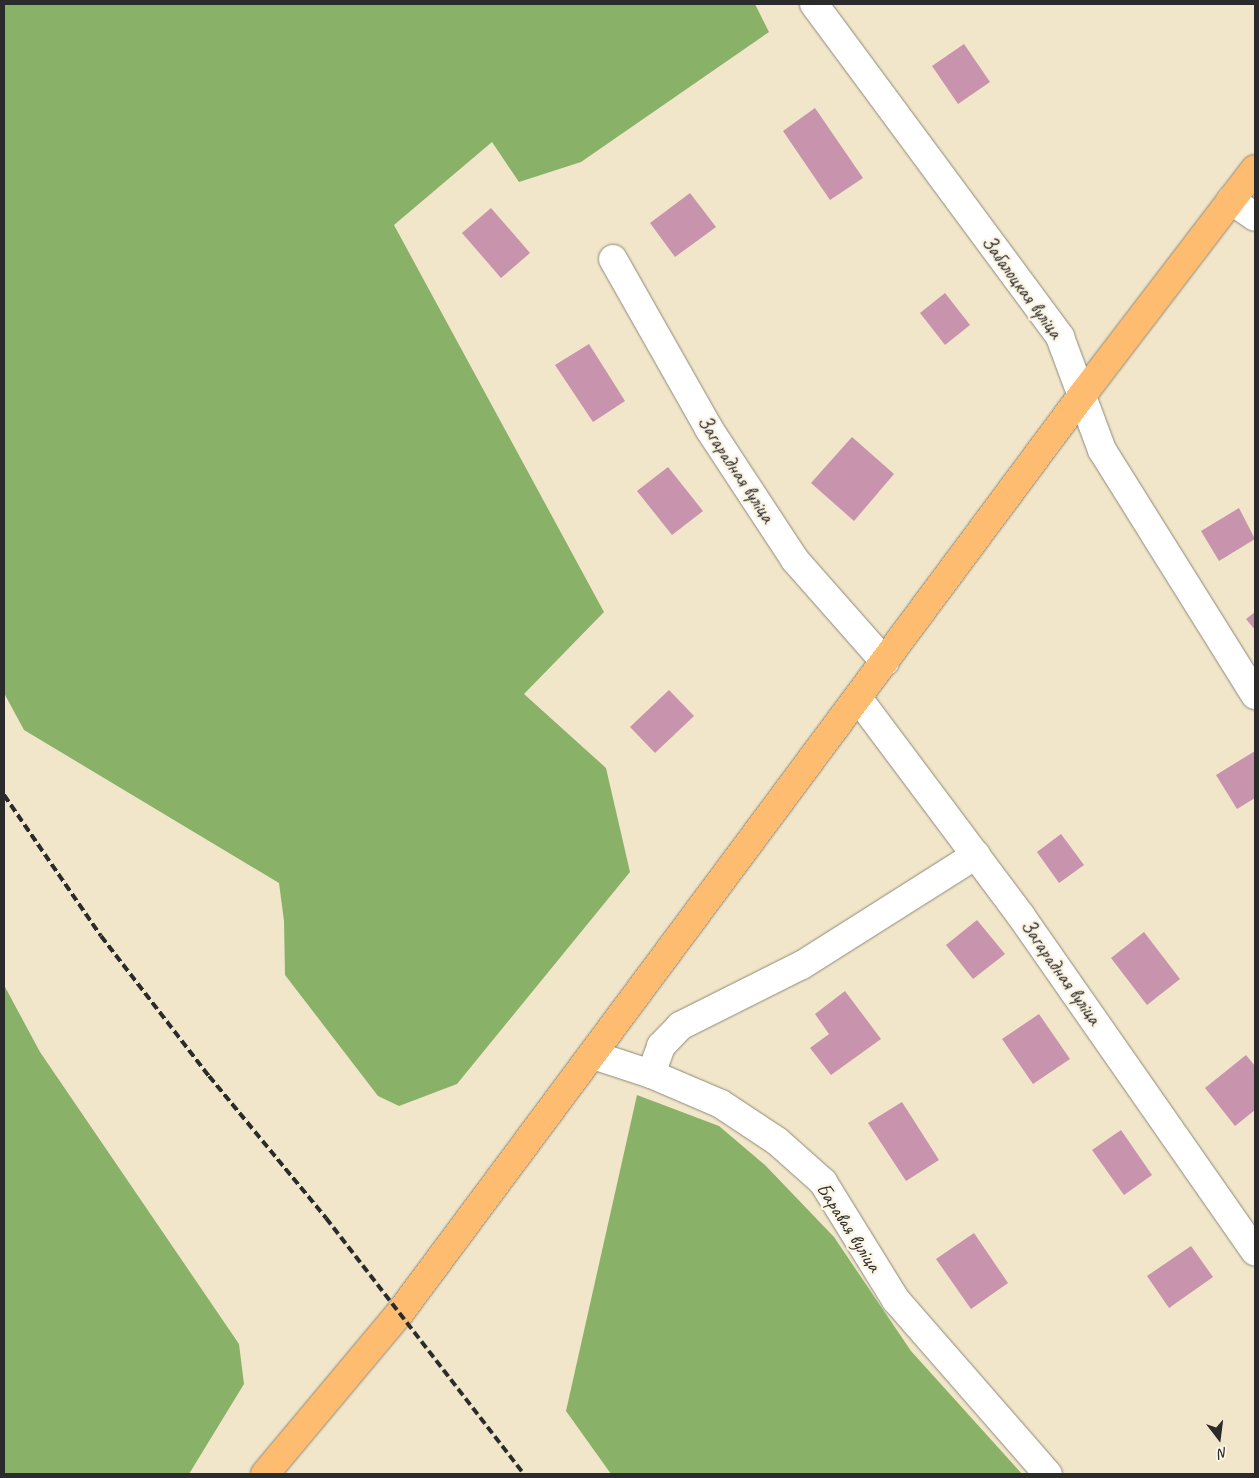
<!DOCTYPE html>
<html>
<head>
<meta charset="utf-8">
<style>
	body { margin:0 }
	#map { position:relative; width:1259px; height:1478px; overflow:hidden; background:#f1e6c9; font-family:Caveat,sans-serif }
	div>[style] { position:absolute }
	.forest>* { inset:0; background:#89b268 }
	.building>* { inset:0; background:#c893ad }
	.roads { filter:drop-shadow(0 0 1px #8e887a) drop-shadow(0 0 1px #8e887a) }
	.minor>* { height:28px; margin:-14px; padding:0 14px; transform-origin:14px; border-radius:14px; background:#fff }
	.major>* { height:28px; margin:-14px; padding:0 14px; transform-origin:14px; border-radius:14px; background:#febc70 }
	.rail>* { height:4px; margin-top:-2px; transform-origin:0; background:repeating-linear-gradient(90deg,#2b2b2b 0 8px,transparent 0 12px) }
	span { translate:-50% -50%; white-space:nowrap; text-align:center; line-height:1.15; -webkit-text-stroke:5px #fcf5e5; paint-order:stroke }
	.street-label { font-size:20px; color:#2b2b2b }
	.frame { position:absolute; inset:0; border:5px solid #2b2b2b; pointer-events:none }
	.north { position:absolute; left:1194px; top:1413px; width:50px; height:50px; -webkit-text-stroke:4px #fcf5e5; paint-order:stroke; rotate:165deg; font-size:14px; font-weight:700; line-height:20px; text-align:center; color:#2b2b2b }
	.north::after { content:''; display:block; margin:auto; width:18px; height:22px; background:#2b2b2b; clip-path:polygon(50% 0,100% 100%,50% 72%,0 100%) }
</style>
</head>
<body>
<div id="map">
	<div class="forest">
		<div style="clip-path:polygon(4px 4px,755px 4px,769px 32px,581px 162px,519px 182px,492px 142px,394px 225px,604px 612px,524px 694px,606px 768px,630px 872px,457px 1084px,399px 1106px,378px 1096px,285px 975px,284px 921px,279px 883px,24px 730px,4px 693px)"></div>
		<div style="clip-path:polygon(4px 985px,40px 1052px,239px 1344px,244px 1384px,189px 1474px,4px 1474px)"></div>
		<div style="clip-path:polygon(637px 1095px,719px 1126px,765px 1165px,834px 1237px,911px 1351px,1022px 1474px,611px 1474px,566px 1411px)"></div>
	</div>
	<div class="building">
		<div style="clip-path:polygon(964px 44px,990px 82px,958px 104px,932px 66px)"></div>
		<div style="clip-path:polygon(815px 108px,863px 178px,830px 200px,783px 131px)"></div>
		<div style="clip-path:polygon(690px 193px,716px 227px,675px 257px,650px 223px)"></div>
		<div style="clip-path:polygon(491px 208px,530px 253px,501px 278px,462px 233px)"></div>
		<div style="clip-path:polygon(945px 293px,970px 325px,945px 345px,920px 313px)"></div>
		<div style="clip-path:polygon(589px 344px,625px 401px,593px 422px,555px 365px)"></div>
		<div style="clip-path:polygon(852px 437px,894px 474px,854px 521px,811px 483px)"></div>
		<div style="clip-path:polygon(668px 467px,703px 511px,672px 535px,637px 491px)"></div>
		<div style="clip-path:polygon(1239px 508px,1255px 539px,1219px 561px,1201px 531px)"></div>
		<div style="clip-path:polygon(1255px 612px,1255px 630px,1246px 619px)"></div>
		<div style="clip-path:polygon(669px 690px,694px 716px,655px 753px,630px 727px)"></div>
		<div style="clip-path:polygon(1255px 751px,1255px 798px,1237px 809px,1216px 775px)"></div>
		<div style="clip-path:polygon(1061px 834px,1084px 865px,1059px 883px,1037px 852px)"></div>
		<div style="clip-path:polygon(977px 920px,1005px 954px,973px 979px,946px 945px)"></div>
		<div style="clip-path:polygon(1144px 932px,1180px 979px,1147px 1005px,1111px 958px)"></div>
		<div style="clip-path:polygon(845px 991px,881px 1039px,831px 1075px,810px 1048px,829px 1034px,815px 1014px)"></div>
		<div style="clip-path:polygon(1039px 1014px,1070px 1059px,1033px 1084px,1002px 1039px)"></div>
		<div style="clip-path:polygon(1246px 1055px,1255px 1066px,1255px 1110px,1235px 1126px,1205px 1088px)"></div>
		<div style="clip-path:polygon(902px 1102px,939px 1160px,906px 1181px,868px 1123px)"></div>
		<div style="clip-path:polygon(1121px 1130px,1152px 1175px,1124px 1195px,1092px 1150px)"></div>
		<div style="clip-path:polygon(974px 1233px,1008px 1283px,971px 1309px,936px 1259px)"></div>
		<div style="clip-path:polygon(1191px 1246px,1213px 1277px,1169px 1308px,1147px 1276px)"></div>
	</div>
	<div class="roads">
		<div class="minor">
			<div style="left:814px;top:4px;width:414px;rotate:53.5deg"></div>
			<div style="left:1060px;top:337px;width:121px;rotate:69.6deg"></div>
			<div style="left:1102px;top:450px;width:289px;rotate:58deg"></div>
			<div style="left:1231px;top:200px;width:29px;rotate:35deg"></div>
			<div style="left:613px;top:259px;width:195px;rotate:60.5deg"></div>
			<div style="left:709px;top:429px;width:157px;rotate:56.7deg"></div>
			<div style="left:795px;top:560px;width:136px;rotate:48.6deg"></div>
			<div style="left:858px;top:698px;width:272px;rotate:53.2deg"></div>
			<div style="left:1021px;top:916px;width:409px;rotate:55.1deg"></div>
			<div style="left:593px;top:1055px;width:61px;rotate:18.1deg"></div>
			<div style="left:651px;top:1074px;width:76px;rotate:23.2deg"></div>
			<div style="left:721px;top:1104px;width:67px;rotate:33.5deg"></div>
			<div style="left:777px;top:1141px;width:62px;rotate:41.7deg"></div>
			<div style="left:823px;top:1182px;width:139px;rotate:58.3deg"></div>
			<div style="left:896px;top:1300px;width:231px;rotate:48.9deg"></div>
			<div style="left:651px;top:1074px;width:30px;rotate:-70deg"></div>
			<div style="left:661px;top:1046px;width:28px;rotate:-46deg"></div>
			<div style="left:680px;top:1026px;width:136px;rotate:-26.6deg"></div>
			<div style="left:802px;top:965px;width:206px;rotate:-32.3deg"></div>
		</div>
		<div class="major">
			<div style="left:265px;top:1474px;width:209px;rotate:-50.1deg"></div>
			<div style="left:399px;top:1314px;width:1146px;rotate:-53.37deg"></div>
			<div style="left:1083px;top:394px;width:283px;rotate:-52.6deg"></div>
		</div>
	</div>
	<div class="rail">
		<div style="left:4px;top:795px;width:171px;rotate:55.5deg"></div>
		<div style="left:101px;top:936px;width:177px;rotate:52.4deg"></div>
		<div style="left:209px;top:1076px;width:184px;rotate:50.5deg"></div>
		<div style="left:326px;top:1218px;width:324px;rotate:52.3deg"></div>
	</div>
	<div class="street-label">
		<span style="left:1022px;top:287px;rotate:54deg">Забалоцкая вуліца</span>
		<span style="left:736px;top:469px;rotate:57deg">Загарадная вуліца</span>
		<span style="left:1061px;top:972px;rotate:55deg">Загарадная вуліца</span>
		<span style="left:849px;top:1227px;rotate:57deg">Баравая вуліца</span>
	</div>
	<div class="frame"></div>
	<div class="north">N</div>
</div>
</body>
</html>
